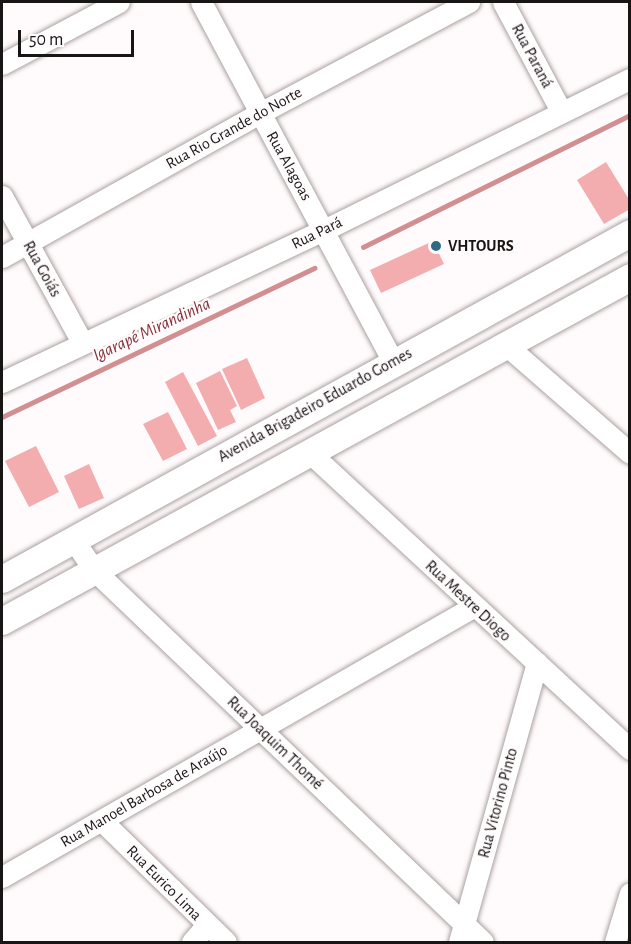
<!DOCTYPE html>
<html>
<head>
<meta charset="utf-8">
<style>
	body { margin:0 }
	#map { position:relative; width:631px; height:944px; overflow:hidden; background:#fffafb; font-family:"Alegreya Sans",sans-serif }
	div>[style] { position:absolute }
	.stream>* { height:4.5px; margin:-2.25px; padding:0 2.25px; transform-origin:2.25px; border-radius:2.25px; background:#d28f91 }
	.building>* { inset:0; background:#f3adaf }
	.roads { filter:drop-shadow(0 0 2px #aba1a1) drop-shadow(0 0 2px #aba1a1) }
	.minor>* { height:21px; margin:-10.5px; padding:0 10.5px; transform-origin:10.5px; border-radius:10.5px; background:#fff }
	.major>* { height:27px; margin:-13.5px; padding:0 13.5px; transform-origin:13.5px; border-radius:13.5px; background:#fff }
	.dots>* { width:16px; height:16px; translate:-50% -50%; box-sizing:border-box; border:3px solid #fffafb; border-radius:50% }
	span { translate:-50% -50%; white-space:nowrap; text-align:center; line-height:1.15; -webkit-text-stroke:4.5px #fffafb; paint-order:stroke }
	.street-label { font-size:16px; color:#181515 }
	.poi-label { font-size:16px; color:#181515; font-weight:700 }
	.left { translate:0 -50%; text-align:left }
	.water-label { font-size:18px; color:#84323b; font-style:italic }
	.frame { position:absolute; inset:0; border:3px solid #181515; pointer-events:none }
	.scale { position:absolute; left:18px; top:30px; width:116px; height:27px; box-sizing:border-box; border:3px solid #181515; border-top:0; padding-left:8px; font-size:18px; line-height:21px; white-space:nowrap; color:#181515; -webkit-text-stroke:4px #fffafb; paint-order:stroke }
</style>
</head>
<body>
<div id="map">
	<div class="stream">
		<div style="left:363px;top:247px;width:298px;rotate:-26.3deg"></div>
		<div style="left:2px;top:417px;width:346px;rotate:-25.5deg"></div>
	</div>
	<div class="building">
		<div style="clip-path:polygon(606px 162px,630px 201px,630px 209px,604px 224px,577px 180px)"></div>
		<div style="clip-path:polygon(433px 241px,444px 264px,381px 293px,370px 270px)"></div>
		<div style="clip-path:polygon(247px 358px,265px 398px,241px 410px,222px 369px)"></div>
		<div style="clip-path:polygon(220px 371px,237px 406px,230px 410px,236px 422px,218px 430px,196px 383px)"></div>
		<div style="clip-path:polygon(183px 372px,217px 436px,198px 446px,165px 382px)"></div>
		<div style="clip-path:polygon(168px 412px,187px 449px,163px 461px,143px 424px)"></div>
		<div style="clip-path:polygon(36px 446px,59px 492px,29px 507px,5px 461px)"></div>
		<div style="clip-path:polygon(89px 464px,104px 498px,79px 509px,64px 476px)"></div>
	</div>
	<div class="roads">
		<div class="minor">
			<div style="left:201px;top:2px;width:408px;rotate:61.9deg"></div>
			<div style="left:503px;top:2px;width:123px;rotate:62deg"></div>
			<div style="left:2px;top:64px;width:132px;rotate:-27.9deg"></div>
			<div style="left:2px;top:196px;width:166px;rotate:61.3deg"></div>
			<div style="left:2px;top:257px;width:295px;rotate:-29.2deg"></div>
			<div style="left:260px;top:113px;width:237px;rotate:-28deg"></div>
			<div style="left:506px;top:345px;width:164px;rotate:41.1deg"></div>
			<div style="left:2px;top:382px;width:356px;rotate:-25.3deg"></div>
			<div style="left:324px;top:230px;width:341px;rotate:-26.3deg"></div>
			<div style="left:308px;top:451px;width:439px;rotate:42.8deg"></div>
			<div style="left:73px;top:539px;width:37px;rotate:56deg"></div>
			<div style="left:94px;top:570px;width:538px;rotate:43.72deg"></div>
			<div style="left:102px;top:821px;width:173px;rotate:44.3deg"></div>
			<div style="left:2px;top:877px;width:543px;rotate:-29.82deg"></div>
			<div style="left:192px;top:942px;width:21px;rotate:-49deg"></div>
			<div style="left:459px;top:942px;width:290px;rotate:-74.4deg"></div>
			<div style="left:615px;top:942px;width:51px;rotate:-73deg"></div>
		</div>
		<div class="major">
			<div style="left:2px;top:579px;width:717px;rotate:-28.85deg"></div>
			<div style="left:2px;top:621px;width:716px;rotate:-28.71deg"></div>
		</div>
	</div>
	<div class="dots">
		<div style="left:436px;top:246px;background:#306b83"></div>
	</div>
	<div class="street-label">
		<span style="left:532px;top:56px;rotate:62deg">Rua Paraná</span>
		<span style="left:234px;top:128px;rotate:-29deg">Rua Rio Grande do Norte</span>
		<span style="left:289px;top:166px;rotate:61deg">Rua Alagoas</span>
		<span style="left:317px;top:233px;rotate:-26deg">Rua Pará</span>
		<span style="left:42px;top:269px;rotate:61deg">Rua Goiás</span>
		<span style="left:315px;top:405px;rotate:-29deg">Avenida Brigadeiro Eduardo Gomes</span>
		<span style="left:468px;top:601px;rotate:43deg">Rua Mestre Diogo</span>
		<span style="left:275px;top:743px;rotate:44deg">Rua Joaquim Thomé</span>
		<span style="left:144px;top:796px;rotate:-30deg">Rua Manoel Barbosa de Araújo</span>
		<span style="left:498px;top:803px;rotate:-75deg">Rua Vitorino Pinto</span>
		<span style="left:164px;top:883px;rotate:45deg">Rua Eurico Lima</span>
	</div>
	<div class="poi-label">
		<span class="left" style="left:448px;top:246px">VHTOURS</span>
	</div>
	<div class="water-label">
		<span style="left:152px;top:330px;rotate:-25deg">Igarapé Mirandinha</span>
	</div>
	<div class="frame"></div>
	<div class="scale">50 m</div>
</div>
</body>
</html>
